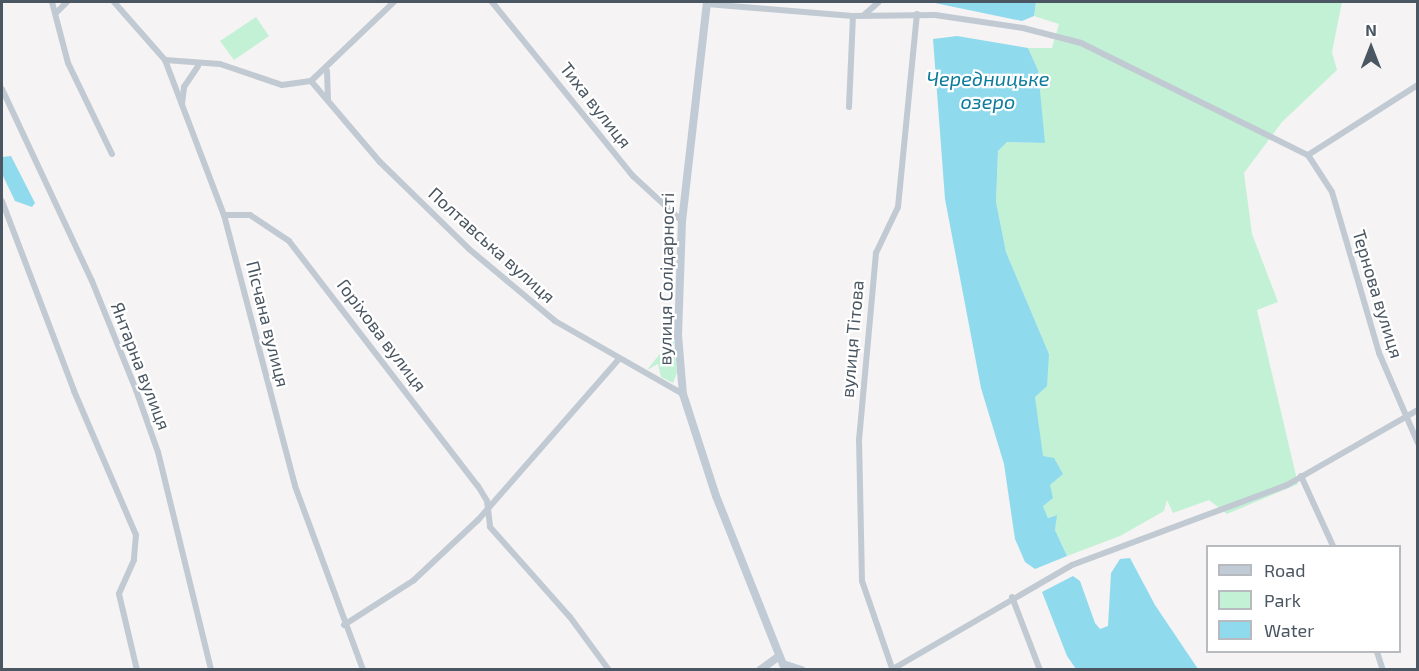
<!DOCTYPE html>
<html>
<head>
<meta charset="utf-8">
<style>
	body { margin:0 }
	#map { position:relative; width:1419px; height:671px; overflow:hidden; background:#f5f3f3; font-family:"Exo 2",sans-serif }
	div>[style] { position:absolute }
	.green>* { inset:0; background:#c3f1d5 }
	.water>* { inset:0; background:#90daee }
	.street>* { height:6px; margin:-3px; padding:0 3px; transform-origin:3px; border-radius:3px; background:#c1cad2 }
	.secondary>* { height:8px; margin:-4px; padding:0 4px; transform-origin:4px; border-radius:4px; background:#c1cbd6 }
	span { translate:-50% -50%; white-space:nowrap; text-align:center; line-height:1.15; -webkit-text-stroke:4.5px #fff; paint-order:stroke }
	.street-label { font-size:18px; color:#4a5661 }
	.water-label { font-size:20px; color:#0c7c9b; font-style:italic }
	.frame { position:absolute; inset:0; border:3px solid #4a5661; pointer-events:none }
	.legend { position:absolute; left:1206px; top:545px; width:195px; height:108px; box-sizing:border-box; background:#fff; border:2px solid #b7bbc0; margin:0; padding:8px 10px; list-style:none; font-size:18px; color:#4a5661 }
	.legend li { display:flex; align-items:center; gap:12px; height:30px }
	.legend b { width:30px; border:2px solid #b7bbc0 }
	.north { position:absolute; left:1341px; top:18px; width:60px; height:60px; -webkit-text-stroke:4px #fff; paint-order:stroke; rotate:0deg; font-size:16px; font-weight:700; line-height:24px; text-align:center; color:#4a5661 }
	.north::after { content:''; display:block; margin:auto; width:21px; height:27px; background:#4a5661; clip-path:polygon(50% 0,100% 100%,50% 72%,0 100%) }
</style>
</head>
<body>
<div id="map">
	<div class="green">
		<div style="clip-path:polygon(1036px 2px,1342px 2px,1332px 52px,1337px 70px,1282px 122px,1244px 173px,1252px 234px,1278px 302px,1257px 310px,1298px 484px,1227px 514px,1209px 500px,1173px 513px,1167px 500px,1164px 511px,1120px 536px,1067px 556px,1055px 530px,1056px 515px,1048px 518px,1043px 506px,1035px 397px,1049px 354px,1006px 252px,996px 203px,998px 151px,1007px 142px,1044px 143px,1038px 70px,1028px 48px,1052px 48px,1059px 24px,1034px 16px)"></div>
		<div style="clip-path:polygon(256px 17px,269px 36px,234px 60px,220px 41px)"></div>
		<div style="clip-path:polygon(672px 322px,677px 373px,673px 383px,661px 377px,658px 364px,647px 370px,667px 345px)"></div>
	</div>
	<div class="water">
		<div style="clip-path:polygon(930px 2px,1036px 2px,1034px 16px,1022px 21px)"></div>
		<div style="clip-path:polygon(957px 36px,1028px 48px,1038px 70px,1045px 143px,1007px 142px,998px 151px,996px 202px,1006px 252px,1049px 354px,1047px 386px,1035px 397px,1043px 456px,1054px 458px,1063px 474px,1050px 485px,1053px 498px,1043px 506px,1048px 518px,1057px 515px,1055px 530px,1067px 556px,1035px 569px,1025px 562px,1015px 539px,1004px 464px,981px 388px,945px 199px,933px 39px)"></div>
		<div style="clip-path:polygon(11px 156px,35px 203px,32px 207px,15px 201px,3px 176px,2px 157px)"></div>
		<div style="clip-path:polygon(1130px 558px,1155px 605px,1198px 669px,1076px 669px,1067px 656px,1042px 592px,1073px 576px,1080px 581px,1095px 623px,1100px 629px,1108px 626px,1111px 573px,1120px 559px)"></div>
	</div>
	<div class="street">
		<div style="left:52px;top:2px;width:63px;rotate:75.3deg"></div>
		<div style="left:68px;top:63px;width:101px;rotate:64.2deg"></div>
		<div style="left:114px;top:2px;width:77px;rotate:48.7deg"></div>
		<div style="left:165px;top:60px;width:166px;rotate:69.2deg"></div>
		<div style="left:224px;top:215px;width:280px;rotate:75.3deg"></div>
		<div style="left:295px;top:486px;width:196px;rotate:69.7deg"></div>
		<div style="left:492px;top:2px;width:224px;rotate:51deg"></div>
		<div style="left:633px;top:176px;width:67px;rotate:42.6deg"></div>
		<div style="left:707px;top:4px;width:146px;rotate:4.7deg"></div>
		<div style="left:853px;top:16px;width:82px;rotate:-0.7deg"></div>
		<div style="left:935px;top:15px;width:89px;rotate:8.4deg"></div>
		<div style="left:1023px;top:28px;width:60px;rotate:14.5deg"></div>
		<div style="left:1081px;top:43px;width:253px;rotate:26.3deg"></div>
		<div style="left:1308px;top:155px;width:44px;rotate:57deg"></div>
		<div style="left:1332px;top:192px;width:168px;rotate:73.7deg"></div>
		<div style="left:1379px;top:353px;width:98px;rotate:66.6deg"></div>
		<div style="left:57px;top:12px;width:14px;rotate:-45deg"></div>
		<div style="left:865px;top:14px;width:18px;rotate:-41deg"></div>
		<div style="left:165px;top:60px;width:55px;rotate:4.2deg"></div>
		<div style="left:220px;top:64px;width:65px;rotate:18.7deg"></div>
		<div style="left:282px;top:85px;width:29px;rotate:-8deg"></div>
		<div style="left:311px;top:81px;width:115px;rotate:-43.6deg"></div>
		<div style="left:327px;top:71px;width:28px;rotate:88deg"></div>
		<div style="left:311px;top:81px;width:106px;rotate:49.6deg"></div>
		<div style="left:380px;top:162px;width:124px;rotate:44.3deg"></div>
		<div style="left:469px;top:249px;width:112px;rotate:39.9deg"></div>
		<div style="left:555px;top:321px;width:147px;rotate:29.7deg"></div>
		<div style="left:2px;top:89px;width:212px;rotate:64.9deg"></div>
		<div style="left:92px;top:281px;width:118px;rotate:68deg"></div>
		<div style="left:136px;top:390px;width:66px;rotate:70.5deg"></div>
		<div style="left:158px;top:452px;width:224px;rotate:76.3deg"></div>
		<div style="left:182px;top:104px;width:17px;rotate:-83deg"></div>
		<div style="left:184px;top:87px;width:25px;rotate:-56deg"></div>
		<div style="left:849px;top:107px;width:91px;rotate:-87.5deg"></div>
		<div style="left:1308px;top:155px;width:130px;rotate:-32.5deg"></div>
		<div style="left:2px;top:201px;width:203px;rotate:69.2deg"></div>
		<div style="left:74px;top:391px;width:157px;rotate:66.7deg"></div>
		<div style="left:136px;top:535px;width:25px;rotate:95deg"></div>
		<div style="left:134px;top:560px;width:37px;rotate:114deg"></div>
		<div style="left:119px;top:594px;width:78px;rotate:76.7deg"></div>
		<div style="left:224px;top:215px;width:26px"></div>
		<div style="left:250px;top:215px;width:47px;rotate:33.7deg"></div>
		<div style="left:289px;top:241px;width:309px;rotate:52.4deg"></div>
		<div style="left:478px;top:486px;width:17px;rotate:59deg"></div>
		<div style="left:487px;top:501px;width:26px;rotate:83deg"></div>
		<div style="left:490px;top:527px;width:120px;rotate:48.4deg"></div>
		<div style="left:570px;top:617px;width:66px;rotate:53.7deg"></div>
		<div style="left:1301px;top:476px;width:77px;rotate:65.4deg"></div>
		<div style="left:1012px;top:597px;width:78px;rotate:69deg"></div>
		<div style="left:344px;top:625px;width:83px;rotate:-32.7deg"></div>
		<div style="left:414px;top:580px;width:88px;rotate:-43.2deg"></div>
		<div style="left:478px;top:520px;width:215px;rotate:-48.8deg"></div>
		<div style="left:1377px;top:652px;width:19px;rotate:72deg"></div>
		<div style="left:892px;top:668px;width:92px;rotate:-109deg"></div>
		<div style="left:862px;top:581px;width:141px;rotate:-91.2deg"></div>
		<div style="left:859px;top:440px;width:188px;rotate:-84.8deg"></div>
		<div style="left:876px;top:253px;width:51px;rotate:-64.4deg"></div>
		<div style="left:898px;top:207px;width:194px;rotate:-84.4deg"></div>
		<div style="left:891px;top:670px;width:209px;rotate:-30.1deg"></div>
		<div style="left:1072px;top:565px;width:229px;rotate:-20.4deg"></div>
		<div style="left:1287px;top:485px;width:151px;rotate:-29.8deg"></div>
	</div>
	<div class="secondary">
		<div style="left:707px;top:2px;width:220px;rotate:96.5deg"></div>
		<div style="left:682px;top:221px;width:114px;rotate:92deg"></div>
		<div style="left:678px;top:335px;width:59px;rotate:85.2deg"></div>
		<div style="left:683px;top:394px;width:107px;rotate:72.1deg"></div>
		<div style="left:716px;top:496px;width:181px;rotate:68.3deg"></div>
		<div style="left:783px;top:664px;width:20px;rotate:18deg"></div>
		<div style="left:760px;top:670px;width:24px;rotate:-36deg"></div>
	</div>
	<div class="street-label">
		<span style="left:596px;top:105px;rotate:52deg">Тиха вулиця</span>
		<span style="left:492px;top:245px;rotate:42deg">Полтавська вулиця</span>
		<span style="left:666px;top:279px;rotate:-89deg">вулиця Солідарності</span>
		<span style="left:1378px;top:294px;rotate:73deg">Тернова вулиця</span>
		<span style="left:268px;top:324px;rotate:76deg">Пісчана вулиця</span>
		<span style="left:382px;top:335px;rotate:53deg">Горіхова вулиця</span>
		<span style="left:852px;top:339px;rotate:-85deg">вулиця Тітова</span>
		<span style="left:141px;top:366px;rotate:69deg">Янтарна вулиця</span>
	</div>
	<div class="water-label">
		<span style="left:988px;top:90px">Чередницьке<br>озеро</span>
	</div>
	<div class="frame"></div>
	<ul class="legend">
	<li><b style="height:8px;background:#c1cbd6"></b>Road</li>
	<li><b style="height:16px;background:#c3f1d5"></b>Park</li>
	<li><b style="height:16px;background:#90daee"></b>Water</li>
	</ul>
	<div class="north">N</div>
</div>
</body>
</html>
